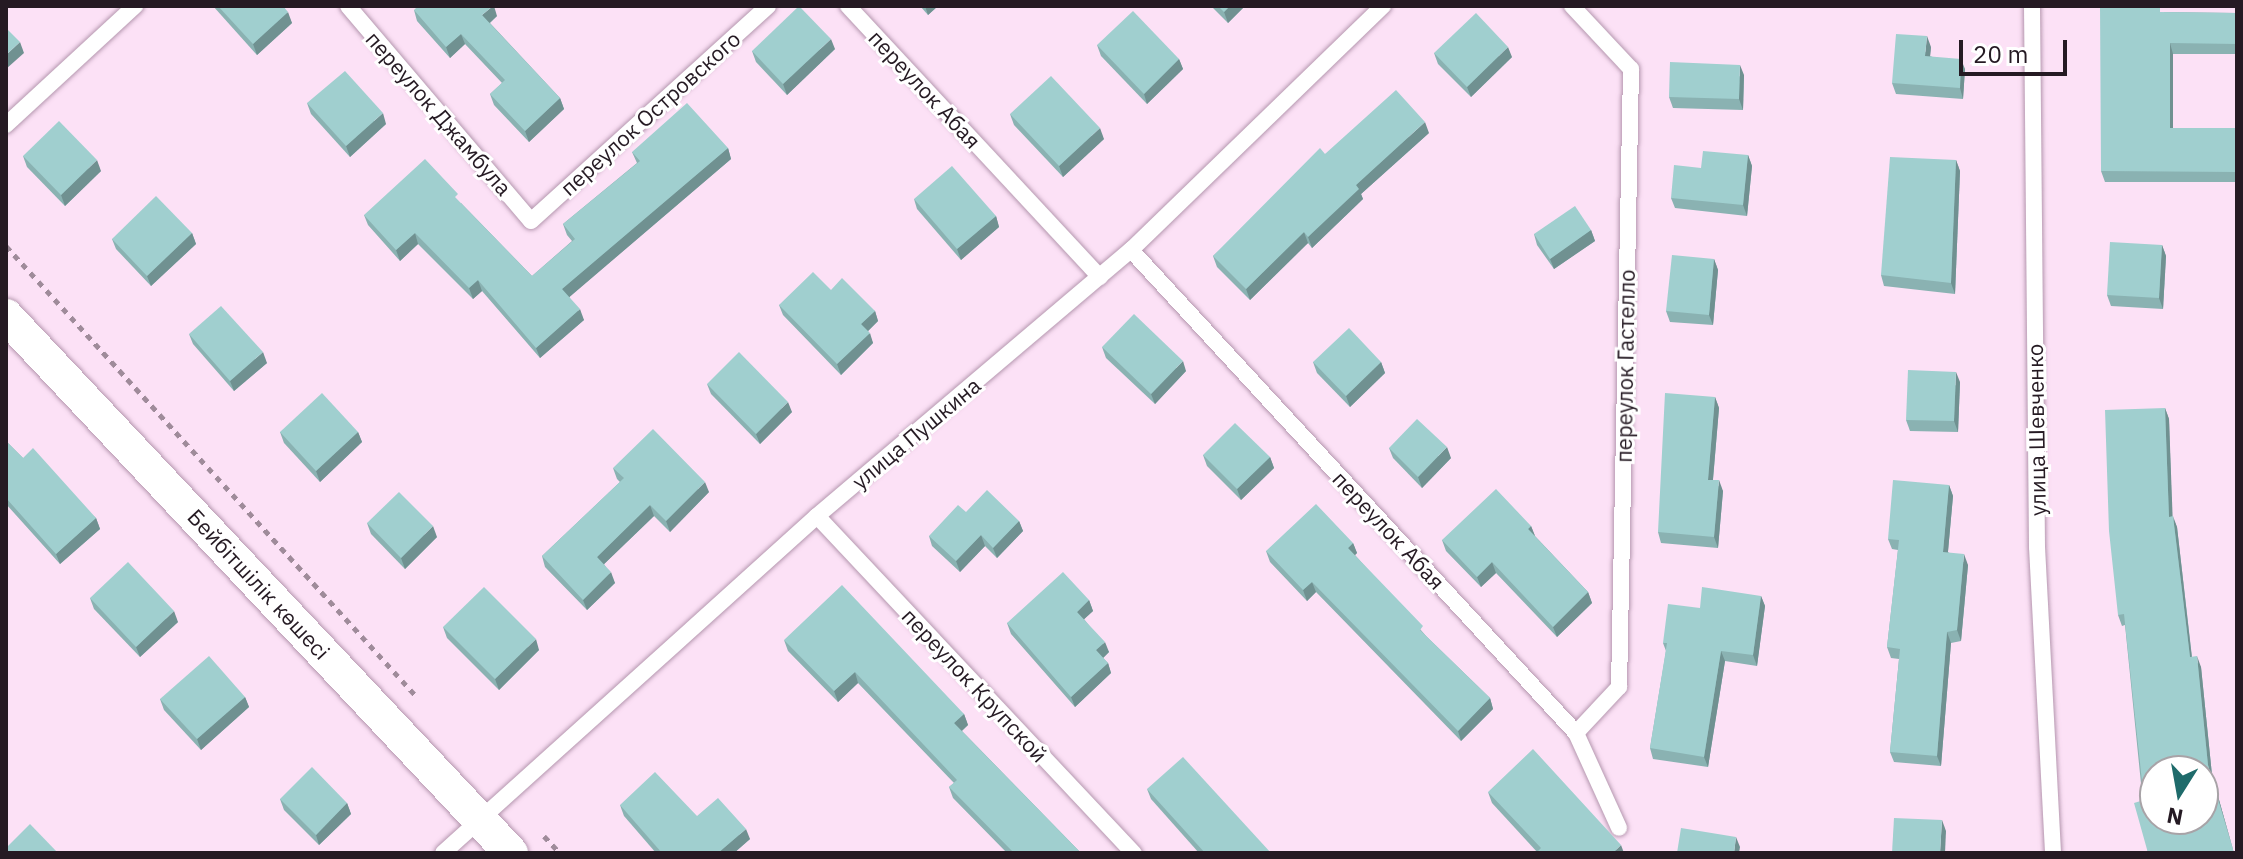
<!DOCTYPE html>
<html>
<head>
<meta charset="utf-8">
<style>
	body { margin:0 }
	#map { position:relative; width:2243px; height:859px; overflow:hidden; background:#fce1f6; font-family:"IBM Plex Sans",sans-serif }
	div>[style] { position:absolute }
	.path>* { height:5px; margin-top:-2.5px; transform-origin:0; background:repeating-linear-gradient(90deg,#9f8b9a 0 6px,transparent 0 12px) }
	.roads { filter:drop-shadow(0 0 2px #b597af) drop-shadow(0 0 2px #b597af) }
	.service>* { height:16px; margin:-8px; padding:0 8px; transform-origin:8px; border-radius:8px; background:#fff }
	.minor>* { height:34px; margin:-17px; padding:0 17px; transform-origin:17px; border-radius:17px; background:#fff }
	.wall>* { inset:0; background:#8ab2b2 }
	.shaded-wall>* { inset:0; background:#709191 }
	.building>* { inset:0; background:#a0cfcf }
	span { translate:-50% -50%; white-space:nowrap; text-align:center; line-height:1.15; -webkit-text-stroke:6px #fff; paint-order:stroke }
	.street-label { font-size:22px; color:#251a23 }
	.frame { position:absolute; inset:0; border:8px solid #251a23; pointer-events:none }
	.north { position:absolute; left:2139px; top:755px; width:80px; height:80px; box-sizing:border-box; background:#fff; border:2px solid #a8a3a7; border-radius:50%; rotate:191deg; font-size:22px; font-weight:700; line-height:32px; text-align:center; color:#251a23 }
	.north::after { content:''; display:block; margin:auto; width:28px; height:36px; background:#1f6b6b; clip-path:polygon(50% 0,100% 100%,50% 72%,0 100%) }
	.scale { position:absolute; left:1959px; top:40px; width:108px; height:36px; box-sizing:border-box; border:4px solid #251a23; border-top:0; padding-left:10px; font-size:24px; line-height:28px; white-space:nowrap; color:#251a23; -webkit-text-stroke:6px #fff; paint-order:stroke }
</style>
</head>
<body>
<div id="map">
	<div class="path">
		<div style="left:6px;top:246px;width:609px;rotate:47.66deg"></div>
		<div style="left:544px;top:836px;width:23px;rotate:47deg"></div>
	</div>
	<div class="roads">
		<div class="service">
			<div style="left:348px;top:6px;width:282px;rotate:49.6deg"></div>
			<div style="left:531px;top:221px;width:320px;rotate:-42.2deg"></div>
			<div style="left:848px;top:6px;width:370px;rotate:47.1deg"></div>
			<div style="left:1572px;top:6px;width:86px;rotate:46.9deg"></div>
			<div style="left:1631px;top:69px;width:618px;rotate:91.11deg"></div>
			<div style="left:1619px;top:687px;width:63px;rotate:133.1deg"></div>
			<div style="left:2032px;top:6px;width:541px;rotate:89.47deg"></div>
			<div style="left:2037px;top:547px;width:306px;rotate:87deg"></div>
			<div style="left:6px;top:125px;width:176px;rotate:-42.7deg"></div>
			<div style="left:1131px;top:250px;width:657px;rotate:47.34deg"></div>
			<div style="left:1576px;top:733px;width:104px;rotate:65.6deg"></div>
			<div style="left:817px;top:516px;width:463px;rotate:46.8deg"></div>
			<div style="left:443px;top:853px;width:503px;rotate:-42.02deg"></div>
			<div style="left:817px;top:516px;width:412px;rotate:-40.3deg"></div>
			<div style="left:1131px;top:250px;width:351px;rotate:-44.1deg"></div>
		</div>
		<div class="minor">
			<div style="left:6px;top:316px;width:737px;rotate:46.76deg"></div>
		</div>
	</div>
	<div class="wall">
		<div style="clip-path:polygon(213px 6px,283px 6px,292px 23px,257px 55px)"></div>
		<div style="clip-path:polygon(920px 6px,938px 6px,928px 15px)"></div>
		<div style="clip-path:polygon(1211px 6px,1245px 6px,1228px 23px)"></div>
		<div style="clip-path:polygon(414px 10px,497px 16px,490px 23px,560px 98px,564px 109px,529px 142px,494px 105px,490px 94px,502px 83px,465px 44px,450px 58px,417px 21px)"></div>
		<div style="clip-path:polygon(2164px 12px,2237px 13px,2237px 54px,2173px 54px,2173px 128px,2237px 128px,2237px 182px,2105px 182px,2101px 171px)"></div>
		<div style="clip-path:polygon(1097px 45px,1179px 59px,1183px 69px,1147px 104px,1101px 56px)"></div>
		<div style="clip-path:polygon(1931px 47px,1930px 56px,1965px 69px,1963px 99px,1896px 94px,1892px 83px)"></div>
		<div style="clip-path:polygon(835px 49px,787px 95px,756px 62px,752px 51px)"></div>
		<div style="clip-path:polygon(1434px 53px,1512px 57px,1471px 97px,1438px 64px)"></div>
		<div style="clip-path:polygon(1744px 75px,1743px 110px,1673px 108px,1669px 97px)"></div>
		<div style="clip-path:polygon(307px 103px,386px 124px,350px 157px,311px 114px)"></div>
		<div style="clip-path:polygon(1010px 114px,1104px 139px,1063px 177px,1014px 125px)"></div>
		<div style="clip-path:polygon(1429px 133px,1361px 194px,1363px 199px,1312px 248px,1308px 243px,1250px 300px,1217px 267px,1213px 256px,1325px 154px)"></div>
		<div style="clip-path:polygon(728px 148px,731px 159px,569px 297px,584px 320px,540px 358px,482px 291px,473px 299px,418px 244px,400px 261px,368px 225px,364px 215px,461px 203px,532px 276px,572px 241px,567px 235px,563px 224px,637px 163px,632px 152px)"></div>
		<div style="clip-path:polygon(1748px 155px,1752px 166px,1747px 216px,1675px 208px,1671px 198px,1701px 168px)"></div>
		<div style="clip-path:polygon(23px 156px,101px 171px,65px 206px,27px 167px)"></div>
		<div style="clip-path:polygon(1956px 160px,1960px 171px,1955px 294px,1884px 286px,1881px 275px)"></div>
		<div style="clip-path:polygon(914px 199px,996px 216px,999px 227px,961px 260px,917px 209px)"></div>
		<div style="clip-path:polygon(1591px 230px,1595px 241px,1554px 269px,1537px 245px,1534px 234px)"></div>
		<div style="clip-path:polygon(192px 233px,196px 244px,151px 286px,116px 249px,112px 239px)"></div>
		<div style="clip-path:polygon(2162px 245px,2166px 256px,2163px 309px,2111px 306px,2107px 295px)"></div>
		<div style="clip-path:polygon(1714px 259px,1718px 270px,1713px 325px,1670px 322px,1666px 311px)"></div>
		<div style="clip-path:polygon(831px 290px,875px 311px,878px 321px,868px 331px,873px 343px,841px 375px,783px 315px,779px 305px)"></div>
		<div style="clip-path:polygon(189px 334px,267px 363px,234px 391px,193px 344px)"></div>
		<div style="clip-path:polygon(1102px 347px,1186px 371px,1155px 404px,1106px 358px)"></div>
		<div style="clip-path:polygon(1313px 362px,1381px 362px,1385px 373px,1350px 407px,1317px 373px)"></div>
		<div style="clip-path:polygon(1960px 382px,1958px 432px,1910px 431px,1906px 420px)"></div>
		<div style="clip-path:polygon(707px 384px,792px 412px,760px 444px,711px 394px)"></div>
		<div style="clip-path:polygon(1715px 397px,1719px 408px,1713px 480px,1723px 491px,1718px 548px,1661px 543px,1658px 532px)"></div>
		<div style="clip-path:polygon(2165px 408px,2169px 419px,2172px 516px,2177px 527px,2192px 657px,2201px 667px,2212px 775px,2234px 853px,2148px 853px,2125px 625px,2122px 626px,2118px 615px)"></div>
		<div style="clip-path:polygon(280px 432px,358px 432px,362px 442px,320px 482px,284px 443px)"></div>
		<div style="clip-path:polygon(6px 441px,23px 458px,96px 518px,100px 529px,60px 564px,6px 504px)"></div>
		<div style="clip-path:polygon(1389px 448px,1451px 458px,1422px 488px,1393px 458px)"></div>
		<div style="clip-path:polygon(1203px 455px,1270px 457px,1274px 468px,1241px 500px,1207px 466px)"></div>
		<div style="clip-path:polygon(613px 468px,709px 492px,670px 532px,654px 516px,604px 564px,615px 583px,587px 610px,545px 567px,542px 556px,620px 482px,617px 479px)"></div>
		<div style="clip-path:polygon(1949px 485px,1953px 496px,1948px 552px,1968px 565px,1961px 641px,1951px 643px,1941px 766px,1894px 762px,1890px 752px,1899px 659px,1891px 658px,1887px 647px,1898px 550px,1892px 549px,1888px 539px)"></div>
		<div style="clip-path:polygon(1019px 521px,1023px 531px,997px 558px,985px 546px,960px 572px,932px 546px,929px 536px)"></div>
		<div style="clip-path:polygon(367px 523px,437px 537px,405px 569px,371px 534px)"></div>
		<div style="clip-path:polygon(1531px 526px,1535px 536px,1588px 592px,1592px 603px,1557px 637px,1496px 573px,1481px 587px,1446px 551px,1442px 540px)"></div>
		<div style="clip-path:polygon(1353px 543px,1357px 553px,1355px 555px,1427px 637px,1490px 698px,1493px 709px,1461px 741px,1316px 592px,1307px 601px,1270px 562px,1266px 551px)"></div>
		<div style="clip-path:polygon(1761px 596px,1765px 606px,1757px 666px,1725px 661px,1708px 767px,1653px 759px,1650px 748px,1666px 651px,1663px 643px,1700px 608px)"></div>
		<div style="clip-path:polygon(90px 598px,178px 622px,140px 657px,94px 609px)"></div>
		<div style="clip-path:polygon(1089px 600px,1093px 611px,1084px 619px,1109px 652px,1103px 658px,1108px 663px,1111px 673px,1075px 707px,1011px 634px,1007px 623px)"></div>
		<div style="clip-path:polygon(443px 627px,539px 650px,499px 690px,447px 638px)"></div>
		<div style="clip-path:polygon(784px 640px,964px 714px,968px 725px,962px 731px,1081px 853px,1007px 853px,953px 798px,949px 787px,954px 783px,858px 683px,838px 702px,788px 651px)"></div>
		<div style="clip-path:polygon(245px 697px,249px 707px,201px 750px,164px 710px,160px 699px)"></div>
		<div style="clip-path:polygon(1147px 789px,1271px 853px,1199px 853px,1151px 799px)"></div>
		<div style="clip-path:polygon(1488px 792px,1624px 853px,1538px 853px,1492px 803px)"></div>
		<div style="clip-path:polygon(280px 799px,347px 803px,351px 814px,319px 845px,284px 810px)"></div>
		<div style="clip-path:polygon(620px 805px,697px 816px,750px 839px,734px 853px,656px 853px,624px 816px)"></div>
	</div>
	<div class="shaded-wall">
		<div style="clip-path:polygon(493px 6px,494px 6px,497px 16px,486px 26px,482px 15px)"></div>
		<div style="clip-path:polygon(925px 6px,938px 6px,928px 15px)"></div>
		<div style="clip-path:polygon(1230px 6px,1245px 6px,1228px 23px,1224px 12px)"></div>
		<div style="clip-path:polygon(288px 12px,292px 23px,257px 55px,253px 44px)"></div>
		<div style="clip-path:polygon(461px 34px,465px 44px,450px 58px,446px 47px)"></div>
		<div style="clip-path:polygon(1927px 36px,1931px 47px,1929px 67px,1925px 56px)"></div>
		<div style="clip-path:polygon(831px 39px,835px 49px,787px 95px,783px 84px)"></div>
		<div style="clip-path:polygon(20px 42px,24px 53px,6px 69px,6px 55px)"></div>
		<div style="clip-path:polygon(2170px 43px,2173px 54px,2173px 139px,2170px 128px)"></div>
		<div style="clip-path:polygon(1508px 47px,1512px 57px,1471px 97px,1467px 87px)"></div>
		<div style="clip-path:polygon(1179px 59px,1183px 69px,1147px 104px,1144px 94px)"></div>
		<div style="clip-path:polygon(1961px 59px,1965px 69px,1963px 99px,1960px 88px)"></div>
		<div style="clip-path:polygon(1740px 65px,1744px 75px,1743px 110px,1739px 99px)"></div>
		<div style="clip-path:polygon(560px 98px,564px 109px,529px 142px,525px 131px)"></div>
		<div style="clip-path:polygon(383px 113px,386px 124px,350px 157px,346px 146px)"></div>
		<div style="clip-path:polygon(1425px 122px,1429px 133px,1361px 194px,1363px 199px,1312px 248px,1308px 237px,1356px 185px)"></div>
		<div style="clip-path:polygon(1100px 128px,1104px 139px,1063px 177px,1059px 166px)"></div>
		<div style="clip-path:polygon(728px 148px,731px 159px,566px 300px,562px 289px)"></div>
		<div style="clip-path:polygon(1748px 155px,1752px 166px,1747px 216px,1743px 205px)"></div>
		<div style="clip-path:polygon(97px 160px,101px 171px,65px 206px,61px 195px)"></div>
		<div style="clip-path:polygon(1956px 160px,1960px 171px,1955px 294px,1951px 283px)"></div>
		<div style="clip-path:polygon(996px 216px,999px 227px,961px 260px,957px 249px)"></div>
		<div style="clip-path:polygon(1591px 230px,1595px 241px,1554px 269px,1550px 259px)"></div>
		<div style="clip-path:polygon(1304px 232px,1308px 243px,1250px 300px,1246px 289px)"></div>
		<div style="clip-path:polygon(192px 233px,196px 244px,151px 286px,147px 276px)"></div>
		<div style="clip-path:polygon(415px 233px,418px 244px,400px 261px,396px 250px)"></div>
		<div style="clip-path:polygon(2162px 245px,2166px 256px,2163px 309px,2159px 298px)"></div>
		<div style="clip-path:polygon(1714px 259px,1718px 270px,1713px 325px,1709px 315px)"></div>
		<div style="clip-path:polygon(478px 280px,482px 291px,473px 299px,469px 288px)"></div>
		<div style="clip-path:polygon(580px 309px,584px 320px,540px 358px,536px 348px)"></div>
		<div style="clip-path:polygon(875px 311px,878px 321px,865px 334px,861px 324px)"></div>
		<div style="clip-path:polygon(870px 333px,873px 343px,841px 375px,837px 364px)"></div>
		<div style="clip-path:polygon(263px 352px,267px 363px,234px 391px,230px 381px)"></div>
		<div style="clip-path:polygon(1183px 361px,1186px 371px,1155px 404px,1151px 394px)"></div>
		<div style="clip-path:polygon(1381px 362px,1385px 373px,1350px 407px,1346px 396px)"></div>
		<div style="clip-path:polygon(1956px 372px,1960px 382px,1958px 432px,1954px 421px)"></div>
		<div style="clip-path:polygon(1715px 397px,1719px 408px,1712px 490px,1708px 480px)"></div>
		<div style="clip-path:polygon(788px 402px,792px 412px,760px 444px,756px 434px)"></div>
		<div style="clip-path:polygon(2165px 408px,2169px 419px,2173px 527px,2169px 517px)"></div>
		<div style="clip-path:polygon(358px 432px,362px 442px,320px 482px,316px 471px)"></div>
		<div style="clip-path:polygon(1447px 447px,1451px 458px,1422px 488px,1418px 477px)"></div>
		<div style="clip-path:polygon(1270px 457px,1274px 468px,1241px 500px,1237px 489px)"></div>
		<div style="clip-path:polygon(1719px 480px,1723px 491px,1718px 548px,1714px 537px)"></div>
		<div style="clip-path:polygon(705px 482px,709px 492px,670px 532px,666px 521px)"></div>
		<div style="clip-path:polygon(1949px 485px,1953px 496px,1947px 562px,1943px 552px)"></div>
		<div style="clip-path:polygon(650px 505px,654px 516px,600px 568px,597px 557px)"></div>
		<div style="clip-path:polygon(2173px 516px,2177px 527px,2193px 668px,2190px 657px)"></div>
		<div style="clip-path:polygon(96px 518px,100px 529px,60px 564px,56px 554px)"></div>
		<div style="clip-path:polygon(1019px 521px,1023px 531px,997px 558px,993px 548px)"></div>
		<div style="clip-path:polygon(433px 526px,437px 537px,405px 569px,401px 558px)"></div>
		<div style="clip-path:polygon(1531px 526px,1535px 536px,1528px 529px)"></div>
		<div style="clip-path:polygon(981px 535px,985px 546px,960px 572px,956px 561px)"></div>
		<div style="clip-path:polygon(1353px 543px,1357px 553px,1352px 558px,1348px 548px)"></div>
		<div style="clip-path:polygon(1964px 554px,1968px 565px,1961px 641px,1957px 630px)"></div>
		<div style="clip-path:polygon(1492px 562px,1496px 573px,1481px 587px,1477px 577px)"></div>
		<div style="clip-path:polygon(611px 572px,615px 583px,587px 610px,583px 600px)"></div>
		<div style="clip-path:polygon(1312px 582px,1316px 592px,1307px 601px,1303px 590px)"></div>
		<div style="clip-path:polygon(1588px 592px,1592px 603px,1557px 637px,1553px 627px)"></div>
		<div style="clip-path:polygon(1761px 596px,1765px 606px,1757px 666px,1753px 655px)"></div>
		<div style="clip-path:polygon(1089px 600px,1093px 611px,1080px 623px,1077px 612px)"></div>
		<div style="clip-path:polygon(174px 611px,178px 622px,140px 657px,136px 647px)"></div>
		<div style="clip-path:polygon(1947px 632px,1951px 643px,1941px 766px,1937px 756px)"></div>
		<div style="clip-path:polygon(536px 639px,539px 650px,499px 690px,495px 679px)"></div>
		<div style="clip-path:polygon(1105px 642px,1109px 652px,1100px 661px,1096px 650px)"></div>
		<div style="clip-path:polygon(1721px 651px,1725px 661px,1708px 767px,1704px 757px)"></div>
		<div style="clip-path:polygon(2197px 656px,2201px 667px,2212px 775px,2234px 853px,2208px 765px)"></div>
		<div style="clip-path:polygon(1108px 663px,1111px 673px,1075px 707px,1071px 697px)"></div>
		<div style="clip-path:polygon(855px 672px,858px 683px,838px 702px,834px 691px)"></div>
		<div style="clip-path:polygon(245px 697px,249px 707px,201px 750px,197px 739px)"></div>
		<div style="clip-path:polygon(1490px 698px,1493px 709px,1461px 741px,1458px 731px)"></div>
		<div style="clip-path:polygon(964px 714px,968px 725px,958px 734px,954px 723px)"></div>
		<div style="clip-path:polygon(347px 803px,351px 814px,319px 845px,316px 835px)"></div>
		<div style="clip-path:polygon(1942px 820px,1946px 831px,1945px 853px,1940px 853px)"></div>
		<div style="clip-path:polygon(746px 829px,750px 839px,734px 853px,718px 853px)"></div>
		<div style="clip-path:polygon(1736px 837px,1740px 847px,1739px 853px,1734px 853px)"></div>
		<div style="clip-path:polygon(1621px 845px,1624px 853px,1613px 853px)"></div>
	</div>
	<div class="building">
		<div style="clip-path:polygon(218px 6px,283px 6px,288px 12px,253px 44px)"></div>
		<div style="clip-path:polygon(418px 6px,493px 6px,482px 15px,560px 98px,525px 131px,490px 94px,505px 80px,461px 34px,446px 47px,414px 10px)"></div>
		<div style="clip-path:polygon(799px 6px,831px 39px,783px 84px,752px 51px)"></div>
		<div style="clip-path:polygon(1218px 6px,1230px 6px,1224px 12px)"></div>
		<div style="clip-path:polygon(2100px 6px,2160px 6px,2160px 12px,2237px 13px,2237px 44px,2170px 43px,2170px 128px,2237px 128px,2237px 172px,2101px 171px)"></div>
		<div style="clip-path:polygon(1133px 11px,1179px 59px,1144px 94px,1097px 45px)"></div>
		<div style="clip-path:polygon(1476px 13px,1508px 47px,1467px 87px,1434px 53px)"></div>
		<div style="clip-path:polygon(6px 28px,20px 42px,6px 55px)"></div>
		<div style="clip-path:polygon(1896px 34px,1927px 36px,1925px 56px,1961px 59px,1960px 88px,1892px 83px)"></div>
		<div style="clip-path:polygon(1670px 62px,1740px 65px,1739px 99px,1669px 97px)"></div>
		<div style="clip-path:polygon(345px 71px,383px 113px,346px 146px,307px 103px)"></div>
		<div style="clip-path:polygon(1051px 76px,1100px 128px,1059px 166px,1010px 114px)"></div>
		<div style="clip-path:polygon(1396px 90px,1425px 122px,1356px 185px,1359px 189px,1308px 237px,1304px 232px,1246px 289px,1213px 256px,1320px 148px,1325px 154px)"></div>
		<div style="clip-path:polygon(687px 103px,728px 148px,562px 289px,580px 309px,536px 348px,478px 280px,469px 288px,415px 233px,396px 250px,364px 215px,425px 159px,458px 194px,455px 197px,532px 276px,575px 239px,563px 224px,640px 161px,632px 152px)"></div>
		<div style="clip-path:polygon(59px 121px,97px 160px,61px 195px,23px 156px)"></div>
		<div style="clip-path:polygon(1703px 151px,1748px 155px,1743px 205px,1671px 198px,1674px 165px,1701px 168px)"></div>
		<div style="clip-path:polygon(1890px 157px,1956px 160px,1951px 283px,1881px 275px)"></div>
		<div style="clip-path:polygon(952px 166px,996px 216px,957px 249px,914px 199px)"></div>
		<div style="clip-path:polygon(156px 196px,192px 233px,147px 276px,112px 239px)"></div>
		<div style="clip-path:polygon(1575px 206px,1591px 230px,1550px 259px,1534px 234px)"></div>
		<div style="clip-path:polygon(2110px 242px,2162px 245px,2159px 298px,2107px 295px)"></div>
		<div style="clip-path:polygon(1672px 255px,1714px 259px,1709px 315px,1666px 311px)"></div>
		<div style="clip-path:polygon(813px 272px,831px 290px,842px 278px,875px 311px,861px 324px,870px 333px,837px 364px,779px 305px)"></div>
		<div style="clip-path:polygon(221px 306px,263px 352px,230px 381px,189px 334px)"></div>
		<div style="clip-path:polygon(1134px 314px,1183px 361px,1151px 394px,1102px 347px)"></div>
		<div style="clip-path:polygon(1349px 328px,1381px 362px,1346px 396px,1313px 362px)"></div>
		<div style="clip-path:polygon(739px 352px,788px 402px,756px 434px,707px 384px)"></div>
		<div style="clip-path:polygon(1908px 370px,1956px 372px,1954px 421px,1906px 420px)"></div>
		<div style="clip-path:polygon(322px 393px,358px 432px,316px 471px,280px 432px)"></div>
		<div style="clip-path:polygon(1665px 393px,1715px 397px,1708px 480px,1719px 480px,1714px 537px,1658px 532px)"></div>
		<div style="clip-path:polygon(evenodd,2165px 408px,2169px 517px,2173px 516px,2190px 657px,2197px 656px,2208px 765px,2234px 853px,2148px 853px,2134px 803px,2144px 800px,2124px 614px,2118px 615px,2109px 531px,2105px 410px,2165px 408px,2155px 771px,2203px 771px,2203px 819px,2155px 819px,2155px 771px)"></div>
		<div style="clip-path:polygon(1417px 419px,1447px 447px,1418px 477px,1389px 448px)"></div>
		<div style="clip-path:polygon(1235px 423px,1270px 457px,1237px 489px,1203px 455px)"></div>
		<div style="clip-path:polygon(653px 429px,705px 482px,666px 521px,650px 505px,597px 557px,611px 572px,583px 600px,542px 556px,624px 478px,613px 468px)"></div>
		<div style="clip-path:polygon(6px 441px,23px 458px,33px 448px,96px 518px,56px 554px,6px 498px)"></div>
		<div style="clip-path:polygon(1893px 480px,1949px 485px,1943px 552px,1964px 554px,1957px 630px,1947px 632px,1937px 756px,1890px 752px,1900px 649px,1887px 647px,1899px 540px,1888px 539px)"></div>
		<div style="clip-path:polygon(1496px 489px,1531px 526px,1528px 529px,1588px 592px,1553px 627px,1492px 562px,1477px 577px,1442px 540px)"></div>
		<div style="clip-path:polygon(987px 490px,1019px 521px,993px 548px,981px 535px,956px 561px,929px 536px,958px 505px,966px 512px)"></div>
		<div style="clip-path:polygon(399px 492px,433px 526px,401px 558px,367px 523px)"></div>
		<div style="clip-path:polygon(1316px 504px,1353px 543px,1348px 548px,1423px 626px,1420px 630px,1490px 698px,1458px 731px,1312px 582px,1303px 590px,1266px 551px)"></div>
		<div style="clip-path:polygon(128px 562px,174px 611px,136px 647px,90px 598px)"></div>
		<div style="clip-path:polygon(1063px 572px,1089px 600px,1077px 612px,1105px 642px,1096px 650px,1108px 663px,1071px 697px,1007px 623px)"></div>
		<div style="clip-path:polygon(842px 585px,964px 714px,954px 723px,1081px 853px,1014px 853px,949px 787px,957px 780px,855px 672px,834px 691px,784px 640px)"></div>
		<div style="clip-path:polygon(484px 587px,536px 639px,495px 679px,443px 627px)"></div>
		<div style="clip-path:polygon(1702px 587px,1761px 596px,1753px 655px,1721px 651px,1704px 757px,1650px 748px,1667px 643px,1663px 643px,1668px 604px,1700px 608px)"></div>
		<div style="clip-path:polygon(209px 656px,245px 697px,197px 739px,160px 699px)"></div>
		<div style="clip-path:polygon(1533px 749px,1621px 845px,1613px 853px,1540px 853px,1538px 851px,1541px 848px,1488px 792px)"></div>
		<div style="clip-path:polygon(1183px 757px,1271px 853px,1205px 853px,1147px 789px)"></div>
		<div style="clip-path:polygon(312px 767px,347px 803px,316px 835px,280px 799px)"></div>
		<div style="clip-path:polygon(655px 772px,697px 816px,718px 798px,746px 829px,718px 853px,662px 853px,620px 805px)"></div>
		<div style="clip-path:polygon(1894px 818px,1942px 820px,1940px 853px,1892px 853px)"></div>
		<div style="clip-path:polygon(30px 824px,58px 853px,6px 853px,6px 848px)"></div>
		<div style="clip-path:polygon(1681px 828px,1736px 837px,1734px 853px,1677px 853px)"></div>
	</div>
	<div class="street-label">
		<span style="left:925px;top:89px;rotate:47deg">переулок Абая</span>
		<span style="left:439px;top:113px;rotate:49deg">переулок Джамбула</span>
		<span style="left:650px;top:113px;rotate:-42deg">переулок Островского</span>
		<span style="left:1625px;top:366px;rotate:-89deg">переулок Гастелло</span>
		<span style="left:2036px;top:430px;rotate:-91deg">улица Шевченко</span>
		<span style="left:916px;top:433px;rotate:-40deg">улица Пушкина</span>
		<span style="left:1389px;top:530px;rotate:47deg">переулок Абая</span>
		<span style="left:259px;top:584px;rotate:47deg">Бейбітшілік көшесі</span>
		<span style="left:975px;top:685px;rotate:47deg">переулок Крупской</span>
	</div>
	<div class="frame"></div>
	<div class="north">N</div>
	<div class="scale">20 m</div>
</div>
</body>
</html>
